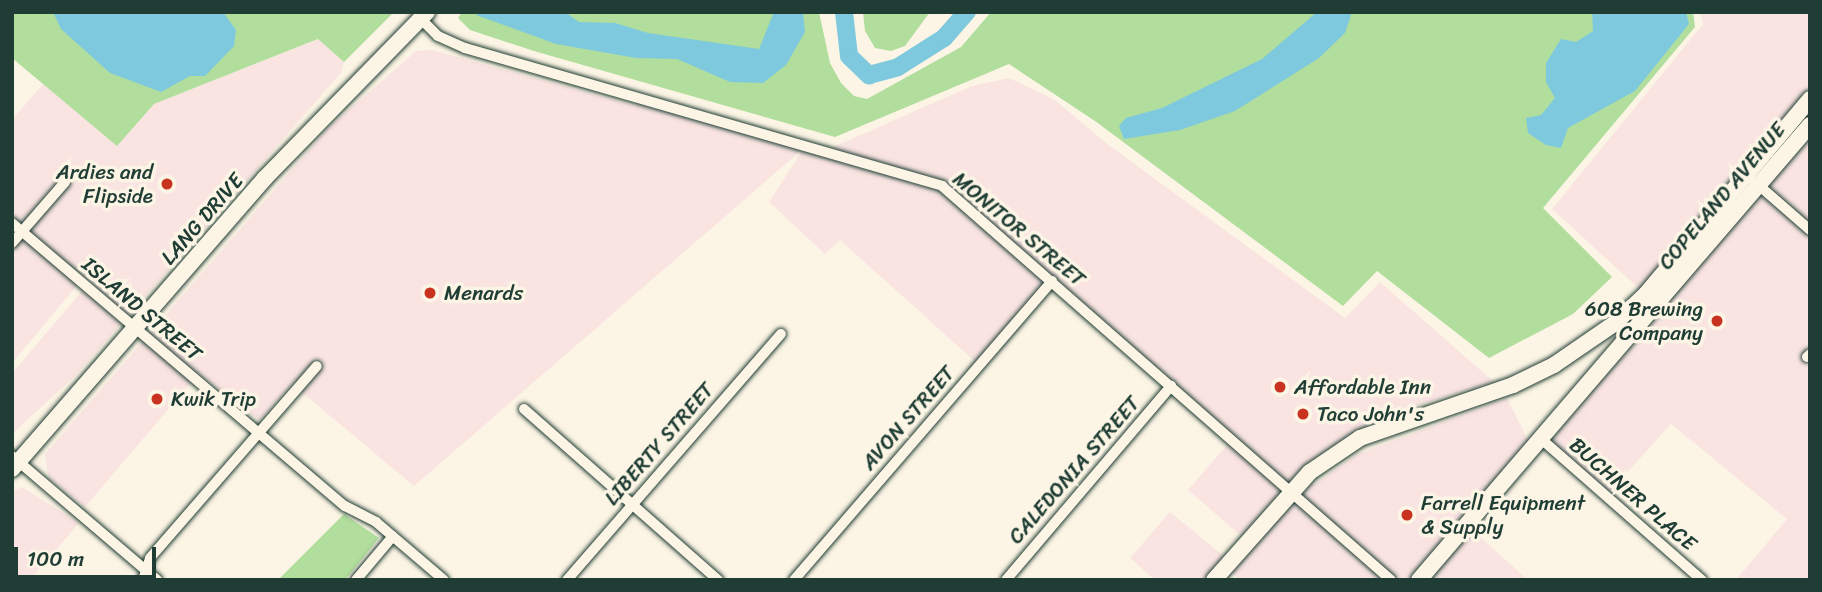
<!DOCTYPE html>
<html>
<head>
<meta charset="utf-8">
<style>
	body { margin:0 }
	#map { position:relative; width:1822px; height:592px; overflow:hidden; background:#fcf5e5; font-family:Sriracha,sans-serif }
	div>[style] { position:absolute }
	.built>* { inset:0; background:#f9e4e2 }
	.green>* { inset:0; background:#b1de9d }
	.water>* { inset:0; background:#7ec9de }
	.river>* { height:18px; margin:-9px; padding:0 9px; transform-origin:9px; border-radius:9px; background:#7ec9de }
	.roads { filter:drop-shadow(0 0 2px #1f3d34) drop-shadow(0 0 2px #1f3d34) }
	.minor>* { height:10px; margin:-5px; padding:0 5px; transform-origin:5px; border-radius:5px; background:#fcf5e5 }
	.primary>* { height:16px; margin:-8px; padding:0 8px; transform-origin:8px; border-radius:8px; background:#fcf5e5 }
	.trunk>* { height:16px; margin:-8px; padding:0 8px; transform-origin:8px; border-radius:8px; background:#fcf5e5 }
	.dots>* { width:19px; height:19px; translate:-50% -50%; box-sizing:border-box; border:4px solid #fcf5e5; border-radius:50% }
	span { translate:-50% -50%; white-space:nowrap; text-align:center; line-height:1.15; -webkit-text-stroke:7px #fcf5e5; paint-order:stroke }
	.poi-label { font-size:21px; color:#1f3d34 }
	.right { translate:-100% -50%; text-align:right }
	.left { translate:0 -50%; text-align:left }
	.street-label { font-size:21px; color:#1f3d34 }
	.frame { position:absolute; inset:0; border:14px solid #1f3d34; pointer-events:none }
	.scale { position:absolute; left:14px; top:547px; width:142px; height:32px; box-sizing:border-box; border:4px solid #1f3d34; border-top:0; padding-left:9px; font-size:21px; line-height:24px; white-space:nowrap; color:#1f3d34; -webkit-text-stroke:5px #fcf5e5; paint-order:stroke }
</style>
</head>
<body>
<div id="map">
	<div class="built">
		<div style="clip-path:polygon(1700px 12px,1810px 12px,1810px 580px,1736px 580px,1787px 519px,1671px 424px,1606px 496px,1539px 437px,1658px 306px,1552px 209px,1703px 24px)"></div>
		<div style="clip-path:polygon(319px 39px,344px 62px,341px 73px,75px 376px,12px 434px,12px 373px,82px 291px,87px 295px,96px 286px,85px 276px,12px 363px,12px 120px,44px 83px,117px 145px,154px 104px)"></div>
		<div style="clip-path:polygon(432px 50px,636px 106px,641px 99px,824px 151px,972px 86px,1009px 78px,1055px 100px,1106px 143px,1345px 318px,1380px 282px,1494px 382px,1398px 411px,1364px 427px,1301px 470px,1313px 485px,1356px 455px,1507px 398px,1531px 446px,1466px 524px,1528px 580px,1240px 580px,1226px 567px,1214px 580px,1155px 580px,1130px 558px,1170px 512px,1230px 561px,1247px 541px,1188px 490px,1231px 440px,1052px 282px,979px 365px,840px 240px,825px 254px,769px 202px,804px 148px,414px 486px,292px 384px,259px 420px,199px 373px,85px 507px,48px 477px,45px 454px,328px 128px,416px 51px)"></div>
		<div style="clip-path:polygon(22px 487px,79px 523px,30px 580px,12px 580px,12px 492px)"></div>
	</div>
	<div class="green">
		<div style="clip-path:polygon(12px 12px,394px 12px,344px 62px,318px 39px,154px 104px,117px 146px,12px 58px)"></div>
		<div style="clip-path:polygon(462px 12px,819px 12px,830px 63px,841px 83px,854px 96px,867px 99px,961px 47px,991px 12px,1693px 12px,1695px 27px,1543px 208px,1612px 277px,1573px 314px,1489px 358px,1377px 271px,1343px 306px,1095px 121px,1009px 64px,835px 137px,534px 51px,470px 30px,458px 18px)"></div>
		<div style="clip-path:polygon(863px 12px,930px 12px,905px 46px,891px 51px,875px 48px,865px 31px)"></div>
		<div style="clip-path:polygon(344px 514px,379px 538px,345px 580px,278px 580px)"></div>
	</div>
	<div class="water">
		<div style="clip-path:polygon(53px 12px,223px 12px,236px 30px,234px 46px,205px 76px,190px 76px,161px 92px,110px 73px,61px 29px)"></div>
		<div style="clip-path:polygon(480px 12px,565px 12px,579px 22px,615px 23px,648px 33px,759px 49px,774px 12px,803px 12px,805px 32px,786px 65px,763px 83px,730px 82px,677px 59px,636px 58px,556px 44px,476px 15px)"></div>
		<div style="clip-path:polygon(1317px 12px,1352px 12px,1345px 33px,1319px 58px,1235px 111px,1180px 130px,1124px 139px,1119px 126px,1126px 118px,1162px 108px,1262px 59px)"></div>
		<div style="clip-path:polygon(1592px 12px,1686px 12px,1689px 24px,1635px 91px,1568px 128px,1561px 148px,1546px 145px,1528px 133px,1526px 118px,1541px 115px,1555px 98px,1546px 82px,1546px 63px,1561px 39px,1576px 42px,1593px 31px)"></div>
	</div>
	<div class="river">
		<div style="left:844px;top:12px;width:44px;rotate:83.5deg"></div>
		<div style="left:849px;top:56px;width:28px;rotate:44deg"></div>
		<div style="left:869px;top:75px;width:30px;rotate:-15deg"></div>
		<div style="left:898px;top:67px;width:54px;rotate:-32.2deg"></div>
		<div style="left:944px;top:38px;width:35px;rotate:-49deg"></div>
	</div>
	<div class="roads">
		<div class="minor">
			<div style="left:420px;top:18px;width:25px;rotate:45deg"></div>
			<div style="left:438px;top:36px;width:30px;rotate:24deg"></div>
			<div style="left:465px;top:48px;width:497px;rotate:16.1deg"></div>
			<div style="left:942px;top:186px;width:597px;rotate:41.27deg"></div>
			<div style="left:1755px;top:182px;width:73px;rotate:41.1deg"></div>
			<div style="left:12px;top:223px;width:437px;rotate:40.4deg"></div>
			<div style="left:345px;top:506px;width:35px;rotate:27deg"></div>
			<div style="left:376px;top:522px;width:89px;rotate:40.5deg"></div>
			<div style="left:12px;top:243px;width:81px;rotate:-49deg"></div>
			<div style="left:1807px;top:357px;width:4px;rotate:-45deg"></div>
			<div style="left:524px;top:409px;width:259px;rotate:41.4deg"></div>
			<div style="left:1539px;top:437px;width:217px;rotate:41.3deg"></div>
			<div style="left:12px;top:456px;width:191px;rotate:40.5deg"></div>
			<div style="left:143px;top:580px;width:23px;rotate:-72deg"></div>
			<div style="left:150px;top:558px;width:254px;rotate:-49deg"></div>
			<div style="left:356px;top:580px;width:57px;rotate:-49.9deg"></div>
			<div style="left:567px;top:580px;width:326px;rotate:-49deg"></div>
			<div style="left:794px;top:580px;width:395px;rotate:-49.2deg"></div>
			<div style="left:1006px;top:580px;width:255px;rotate:-49.6deg"></div>
		</div>
		<div class="primary">
			<div style="left:12px;top:469px;width:386px;rotate:-49deg"></div>
			<div style="left:265px;top:178px;width:232px;rotate:-45.7deg"></div>
		</div>
		<div class="trunk">
			<div style="left:1214px;top:580px;width:144px;rotate:-48.4deg"></div>
			<div style="left:1310px;top:472px;width:60px;rotate:-34.2deg"></div>
			<div style="left:1360px;top:438px;width:162px;rotate:-19.1deg"></div>
			<div style="left:1513px;top:385px;width:46px;rotate:-26deg"></div>
			<div style="left:1554px;top:365px;width:74px;rotate:-34.5deg"></div>
			<div style="left:1615px;top:323px;width:42px;rotate:-43.1deg"></div>
			<div style="left:1646px;top:294px;width:255px;rotate:-49.9deg"></div>
			<div style="left:1419px;top:580px;width:600px;rotate:-49.33deg"></div>
		</div>
	</div>
	<div class="dots">
		<div style="left:167px;top:184px;background:#c8321e"></div>
		<div style="left:430px;top:293px;background:#c8321e"></div>
		<div style="left:1717px;top:321px;background:#c8321e"></div>
		<div style="left:1280px;top:387px;background:#c8321e"></div>
		<div style="left:157px;top:399px;background:#c8321e"></div>
		<div style="left:1303px;top:414px;background:#c8321e"></div>
		<div style="left:1407px;top:515px;background:#c8321e"></div>
	</div>
	<div class="poi-label">
		<span class="right" style="left:153px;top:184px">Ardies and<br>Flipside</span>
		<span class="left" style="left:444px;top:293px">Menards</span>
		<span class="right" style="left:1703px;top:321px">608 Brewing<br>Company</span>
		<span class="left" style="left:1294px;top:387px">Affordable Inn</span>
		<span class="left" style="left:171px;top:399px">Kwik Trip</span>
		<span class="left" style="left:1317px;top:414px">Taco John's</span>
		<span class="left" style="left:1421px;top:515px">Farrell Equipment<br>&amp; Supply</span>
	</div>
	<div class="street-label">
		<span style="left:1722px;top:196px;rotate:-50deg">COPELAND AVENUE</span>
		<span style="left:202px;top:219px;rotate:-49deg">LANG DRIVE</span>
		<span style="left:1019px;top:229px;rotate:40deg">MONITOR STREET</span>
		<span style="left:142px;top:309px;rotate:40deg">ISLAND STREET</span>
		<span style="left:908px;top:418px;rotate:-49deg">AVON STREET</span>
		<span style="left:659px;top:444px;rotate:-49deg">LIBERTY STREET</span>
		<span style="left:1074px;top:470px;rotate:-49deg">CALEDONIA STREET</span>
		<span style="left:1633px;top:494px;rotate:41deg">BUCHNER PLACE</span>
	</div>
	<div class="frame"></div>
	<div class="scale">100 m</div>
</div>
</body>
</html>
